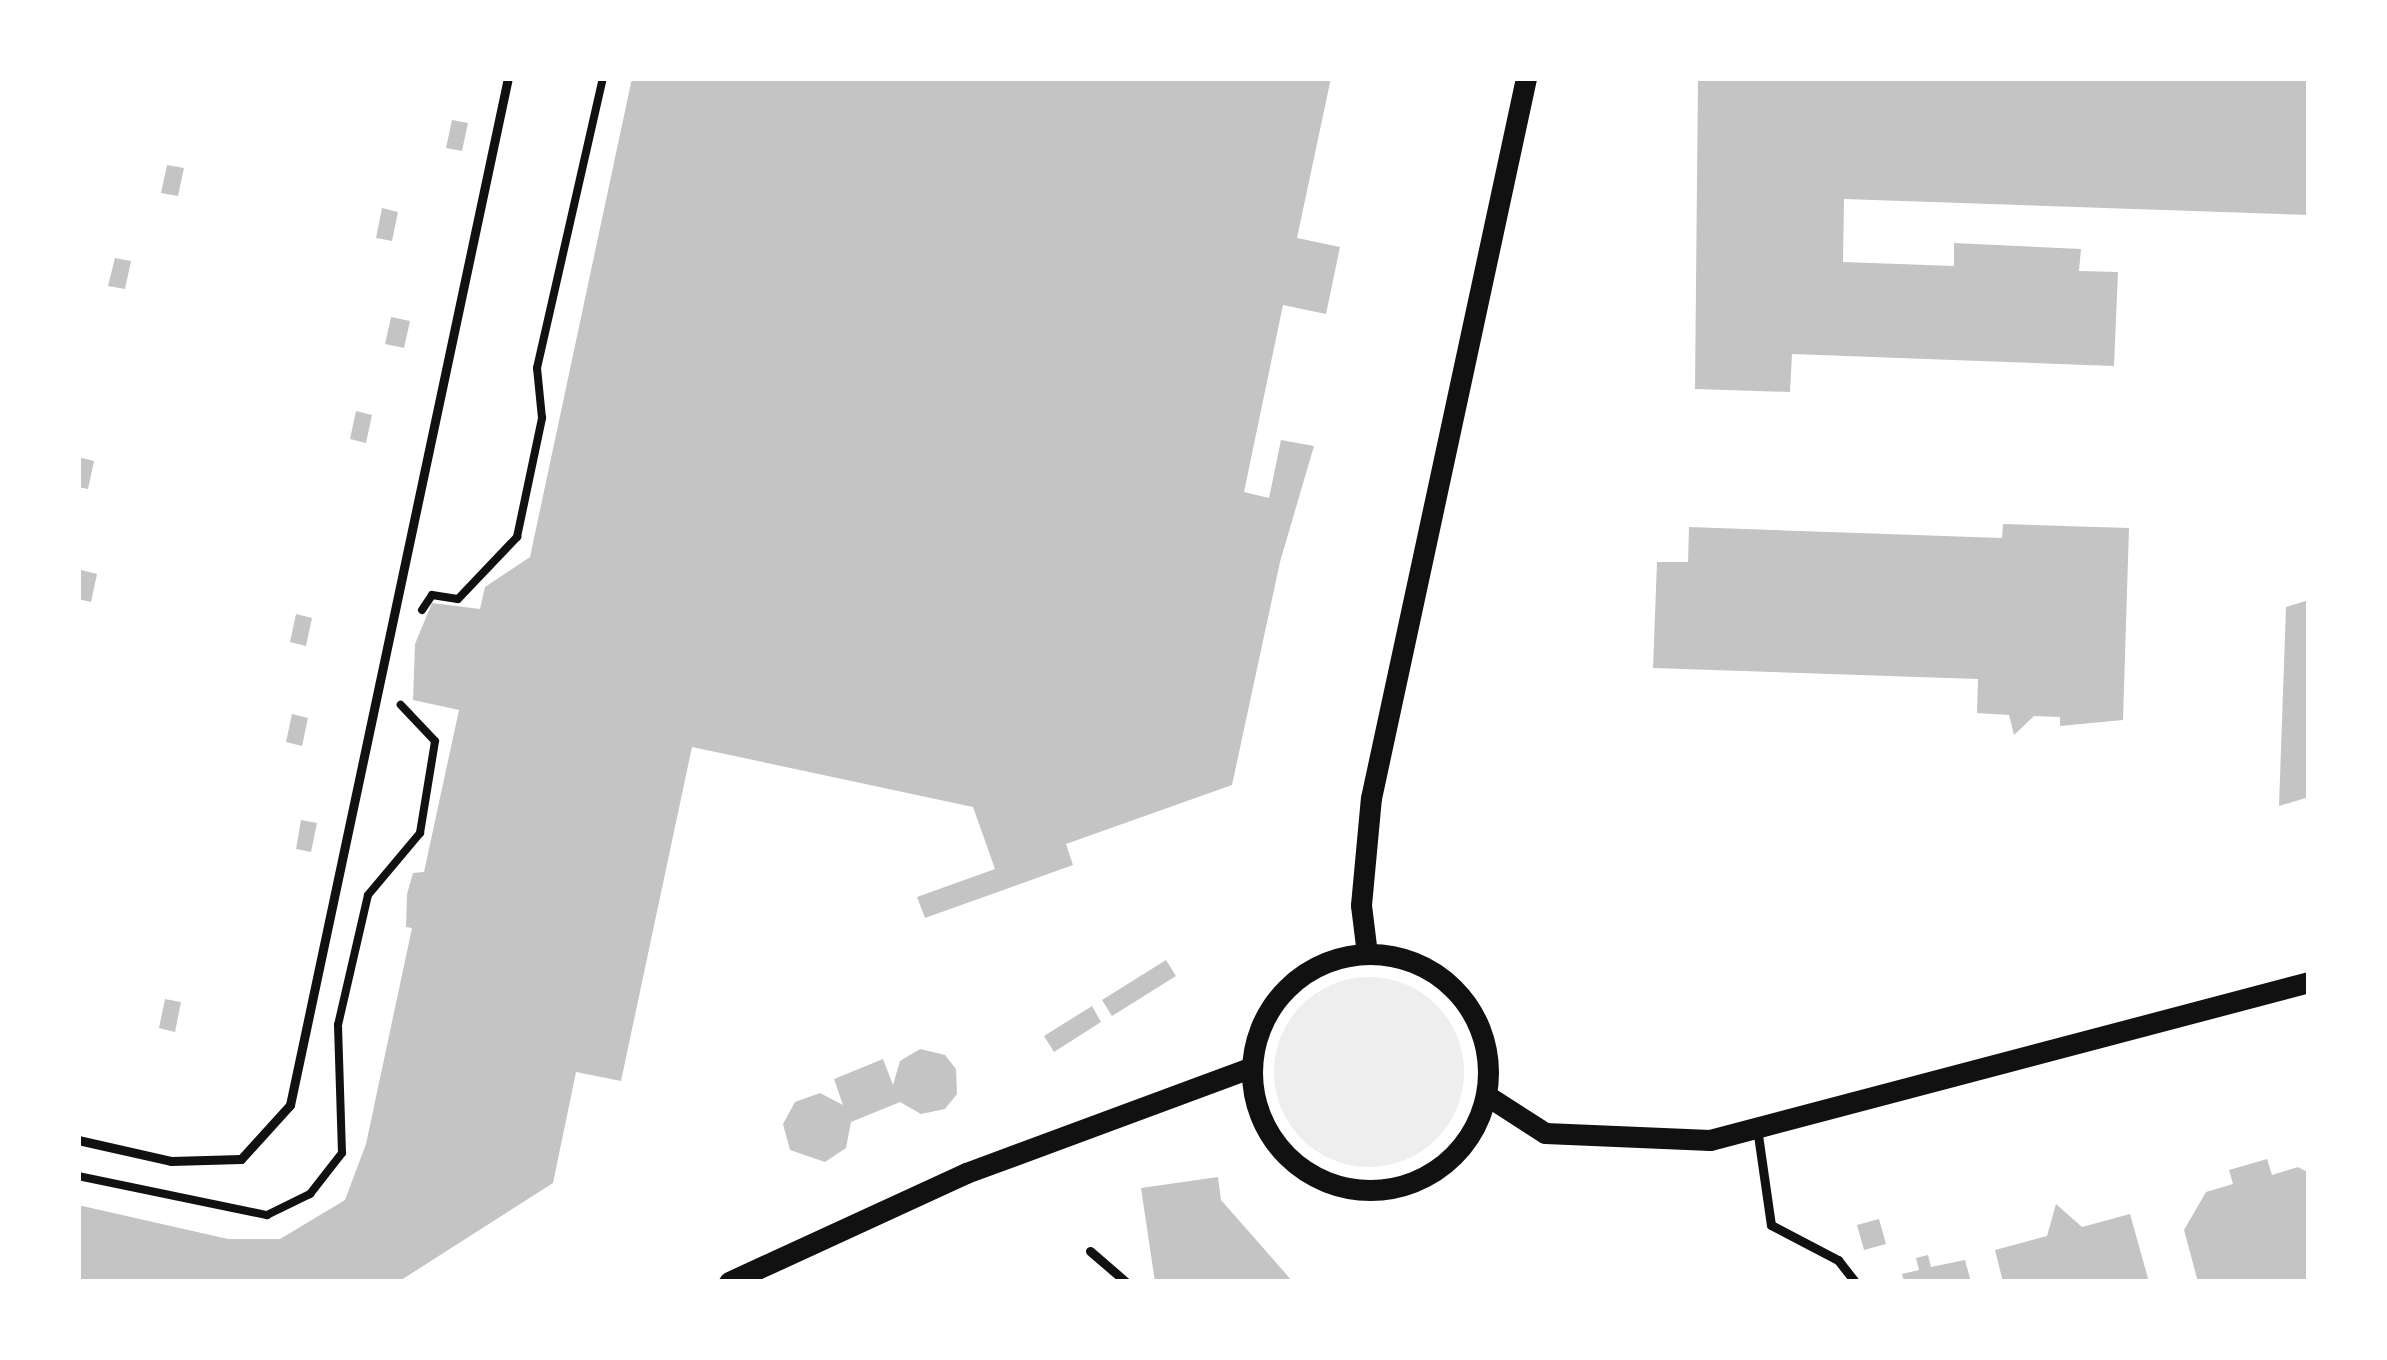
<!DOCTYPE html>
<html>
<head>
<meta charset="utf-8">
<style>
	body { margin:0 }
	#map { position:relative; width:2387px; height:1360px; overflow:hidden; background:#fff; font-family:"Work Sans",sans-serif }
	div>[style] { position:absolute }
	.green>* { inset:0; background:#eee }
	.round { border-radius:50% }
	.building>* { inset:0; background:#c4c4c4 }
	.path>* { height:8px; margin:-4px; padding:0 4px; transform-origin:4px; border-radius:4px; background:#111 }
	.service>* { height:9px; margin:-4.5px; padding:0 4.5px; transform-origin:4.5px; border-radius:4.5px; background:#111 }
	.tertiary>* { height:21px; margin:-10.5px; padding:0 10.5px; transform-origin:10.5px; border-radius:10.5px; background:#111 }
	.tertiary>.ring { margin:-10.5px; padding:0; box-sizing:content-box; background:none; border:21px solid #111; border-radius:50% }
	span { translate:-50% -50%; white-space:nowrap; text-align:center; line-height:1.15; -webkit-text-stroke:12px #fff; paint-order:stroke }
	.frame { position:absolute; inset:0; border:81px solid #fff; pointer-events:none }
</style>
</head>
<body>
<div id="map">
	<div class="green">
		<div class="round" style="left:1274px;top:977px;width:190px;height:190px"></div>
	</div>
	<div class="building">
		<div style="clip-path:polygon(632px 78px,1331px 78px,1297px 238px,1340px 247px,1326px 314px,1283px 305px,1244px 492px,1269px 498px,1281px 440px,1314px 446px,1280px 562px,1232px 785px,1066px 844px,1073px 865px,925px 918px,917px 897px,995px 869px,973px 807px,692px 747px,621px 1081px,576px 1072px,553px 1183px,398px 1282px,78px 1282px,78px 1205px,228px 1239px,280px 1239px,345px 1200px,366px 1144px,412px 928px,406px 927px,407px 894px,413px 873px,424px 872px,459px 710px,413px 700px,415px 644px,432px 603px,480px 609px,485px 587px,530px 557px)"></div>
		<div style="clip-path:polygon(1698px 78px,2309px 78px,2309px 215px,1844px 199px,1843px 262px,1954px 266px,1954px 243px,2081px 249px,2079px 271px,2118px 272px,2114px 366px,1792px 354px,1790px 392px,1695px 389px)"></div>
		<div style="clip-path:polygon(452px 120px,468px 123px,462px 151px,446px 148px)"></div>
		<div style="clip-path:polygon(167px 165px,184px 168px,178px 196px,161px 193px)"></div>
		<div style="clip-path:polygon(382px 208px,398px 212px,392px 241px,376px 238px)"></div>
		<div style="clip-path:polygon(115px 258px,131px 261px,125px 289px,108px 286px)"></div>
		<div style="clip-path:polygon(391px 317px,410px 321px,404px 348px,385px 344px)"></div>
		<div style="clip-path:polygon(356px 411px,372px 415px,366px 443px,350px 439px)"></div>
		<div style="clip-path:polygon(78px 457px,94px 461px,88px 489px,78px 487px)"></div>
		<div style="clip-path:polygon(2003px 524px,2129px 528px,2123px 720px,2060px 726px,2060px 717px,2034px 716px,2014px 735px,2009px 715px,1977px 713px,1978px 679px,1653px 668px,1657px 562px,1688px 562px,1689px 527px,2002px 538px)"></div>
		<div style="clip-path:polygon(81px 570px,97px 574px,91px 602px,78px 599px)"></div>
		<div style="clip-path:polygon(2309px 600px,2309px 797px,2279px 806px,2286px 607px)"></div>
		<div style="clip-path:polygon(296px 614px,312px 618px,306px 646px,290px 642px)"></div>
		<div style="clip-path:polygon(292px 714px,308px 718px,302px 746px,286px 742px)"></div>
		<div style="clip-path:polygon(301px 820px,317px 823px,311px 852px,296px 849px)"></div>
		<div style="clip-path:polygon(1166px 960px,1176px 976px,1112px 1016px,1102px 1000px)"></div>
		<div style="clip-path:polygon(165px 999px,181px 1002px,175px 1032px,159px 1028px)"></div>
		<div style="clip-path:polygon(1092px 1006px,1101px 1022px,1054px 1052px,1044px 1036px)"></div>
		<div style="clip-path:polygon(920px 1049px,945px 1055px,956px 1069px,957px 1094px,945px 1109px,921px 1114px,900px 1102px,851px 1122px,846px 1148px,825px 1162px,790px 1150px,783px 1124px,795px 1102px,820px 1093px,843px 1105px,834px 1079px,883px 1059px,893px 1085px,900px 1061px)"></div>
		<div style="clip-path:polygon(2267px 1159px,2272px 1175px,2298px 1167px,2309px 1173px,2309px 1282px,2198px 1282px,2184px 1230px,2206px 1192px,2233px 1184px,2229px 1170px)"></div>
		<div style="clip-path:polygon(1218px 1177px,1221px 1200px,1293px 1282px,1155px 1282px,1141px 1188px)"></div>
		<div style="clip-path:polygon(2056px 1204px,2082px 1227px,2130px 1214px,2149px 1282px,2003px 1282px,1995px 1250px,2047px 1236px)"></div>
		<div style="clip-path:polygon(1879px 1219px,1886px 1244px,1864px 1250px,1857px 1225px)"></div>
		<div style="clip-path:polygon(1928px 1255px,1931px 1267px,1965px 1260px,1971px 1282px,1904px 1282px,1902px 1274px,1919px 1270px,1916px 1258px)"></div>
	</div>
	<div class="path">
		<div style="left:422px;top:610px;width:18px;rotate:-56deg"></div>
		<div style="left:432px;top:595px;width:26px;rotate:9deg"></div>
		<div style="left:458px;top:599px;width:86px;rotate:-46.4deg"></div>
		<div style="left:517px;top:537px;width:122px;rotate:-78.1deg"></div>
		<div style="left:542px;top:418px;width:50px;rotate:-95.7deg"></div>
		<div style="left:537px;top:368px;width:297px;rotate:-77.2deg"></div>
		<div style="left:78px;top:1176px;width:193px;rotate:11.7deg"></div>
		<div style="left:267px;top:1215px;width:48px;rotate:-26deg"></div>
		<div style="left:310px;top:1194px;width:52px;rotate:-52deg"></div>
		<div style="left:342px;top:1153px;width:128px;rotate:-91.8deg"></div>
		<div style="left:338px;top:1025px;width:133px;rotate:-77deg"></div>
		<div style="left:368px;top:895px;width:81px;rotate:-50deg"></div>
		<div style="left:420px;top:833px;width:93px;rotate:-80.7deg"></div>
		<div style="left:435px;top:741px;width:50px;rotate:-133.4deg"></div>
	</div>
	<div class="service">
		<div style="left:1757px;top:1128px;width:98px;rotate:81.8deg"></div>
		<div style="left:1771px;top:1225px;width:76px;rotate:27.6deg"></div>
		<div style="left:1838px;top:1260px;width:28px;rotate:52deg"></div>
		<div style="left:78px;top:1140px;width:95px;rotate:12.7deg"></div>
		<div style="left:171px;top:1161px;width:70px;rotate:-1.6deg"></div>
		<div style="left:241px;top:1159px;width:73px;rotate:-47.8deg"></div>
		<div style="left:290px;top:1105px;width:1050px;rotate:-78.02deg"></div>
		<div style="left:1090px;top:1251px;width:48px;rotate:40.7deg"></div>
	</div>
	<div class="tertiary">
		<div style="left:1367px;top:954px;width:49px;rotate:-97deg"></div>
		<div style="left:1361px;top:905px;width:107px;rotate:-84.7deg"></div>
		<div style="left:1371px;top:798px;width:736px;rotate:-77.85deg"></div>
		<div class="ring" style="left:1252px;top:954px;width:215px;height:215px"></div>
		<div style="left:1486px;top:1095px;width:70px;rotate:32.8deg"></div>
		<div style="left:1545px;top:1133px;width:165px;rotate:2.4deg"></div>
		<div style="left:1710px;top:1140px;width:619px;rotate:-14.78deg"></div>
		<div style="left:729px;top:1282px;width:261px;rotate:-24.7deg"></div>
		<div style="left:966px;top:1173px;width:305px;rotate:-20.3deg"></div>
	</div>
	<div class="frame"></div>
</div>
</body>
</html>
